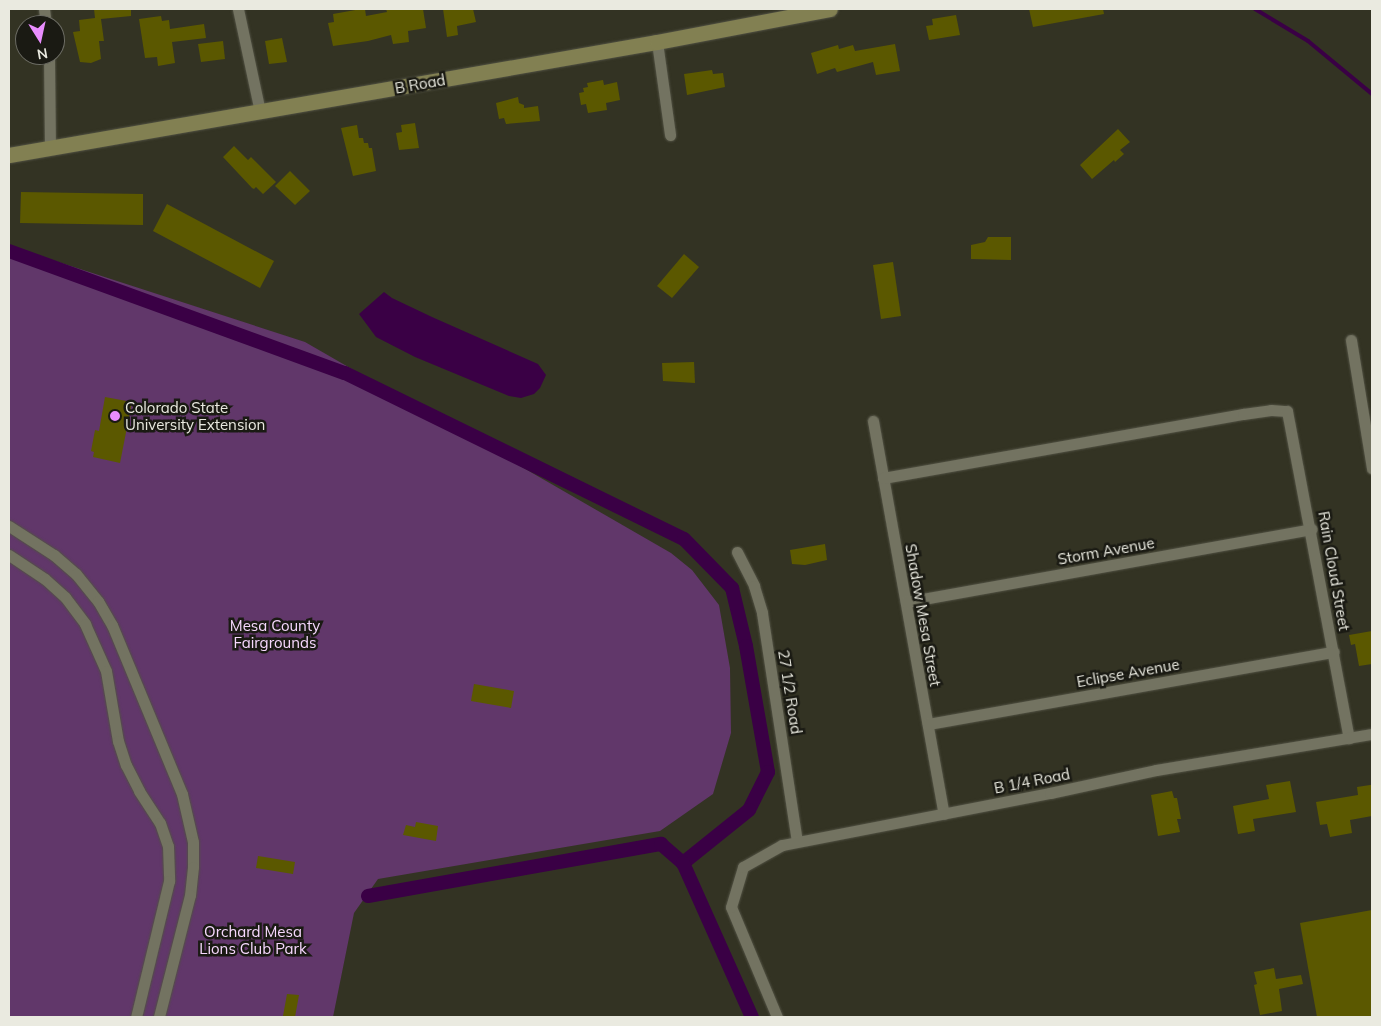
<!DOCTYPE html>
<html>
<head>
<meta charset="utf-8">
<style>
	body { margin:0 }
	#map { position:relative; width:1381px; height:1026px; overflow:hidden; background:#333323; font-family:Mulish,sans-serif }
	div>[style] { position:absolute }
	.green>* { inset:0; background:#61376a }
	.water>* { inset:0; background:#3a0045 }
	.stream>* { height:4px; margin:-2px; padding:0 2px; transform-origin:2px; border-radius:2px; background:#3a0045 }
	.canal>* { height:14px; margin:-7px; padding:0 7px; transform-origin:7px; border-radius:7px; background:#3a0045 }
	.building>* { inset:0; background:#5b5800 }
	.roads { filter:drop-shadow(0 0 1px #515143) drop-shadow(0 0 1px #515143) }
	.street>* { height:11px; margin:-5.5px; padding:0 5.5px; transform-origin:5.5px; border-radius:5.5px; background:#737361 }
	.secondary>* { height:15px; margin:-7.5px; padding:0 7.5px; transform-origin:7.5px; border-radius:7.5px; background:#828052 }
	.dots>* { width:14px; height:14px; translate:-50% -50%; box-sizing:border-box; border:2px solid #1a1a13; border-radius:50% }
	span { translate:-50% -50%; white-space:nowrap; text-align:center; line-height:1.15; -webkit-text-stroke:5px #1a1a13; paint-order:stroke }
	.street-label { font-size:15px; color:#eaeae0 }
	.poi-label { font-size:15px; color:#eaeae0 }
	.left { translate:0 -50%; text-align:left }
	.park-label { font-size:15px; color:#f7d8fe }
	.frame { position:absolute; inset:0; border:10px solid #eaeae0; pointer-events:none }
	.north { position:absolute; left:15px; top:15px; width:50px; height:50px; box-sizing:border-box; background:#1a1a13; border:1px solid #6d6d65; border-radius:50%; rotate:170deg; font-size:14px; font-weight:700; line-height:20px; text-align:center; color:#eaeae0 }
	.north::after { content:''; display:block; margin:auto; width:18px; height:22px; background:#e98dfe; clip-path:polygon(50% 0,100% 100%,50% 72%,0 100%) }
</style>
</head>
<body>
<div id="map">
	<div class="green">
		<div style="clip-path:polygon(9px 246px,305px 342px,671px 553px,692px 570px,719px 605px,730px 668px,731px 733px,713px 794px,660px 831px,378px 879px,354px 913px,333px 1017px,9px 1017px)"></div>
	</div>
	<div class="water">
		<div style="clip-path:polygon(384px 292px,392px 298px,432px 317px,538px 364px,546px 375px,540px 388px,534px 394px,521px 398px,509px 396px,415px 357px,376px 337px,359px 314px)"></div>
	</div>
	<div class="stream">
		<div style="left:1255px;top:9px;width:62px;rotate:31.1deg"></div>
		<div style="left:1308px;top:41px;width:83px;rotate:39.6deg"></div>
	</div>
	<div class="canal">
		<div style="left:9px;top:251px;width:357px;rotate:20deg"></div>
		<div style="left:345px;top:373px;width:377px;rotate:26.1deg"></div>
		<div style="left:684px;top:539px;width:69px;rotate:45.6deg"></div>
		<div style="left:732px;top:588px;width:60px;rotate:76.4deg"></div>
		<div style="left:746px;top:646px;width:128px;rotate:80.1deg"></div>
		<div style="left:768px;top:772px;width:42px;rotate:116.6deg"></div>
		<div style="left:749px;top:810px;width:85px;rotate:141.2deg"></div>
		<div style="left:368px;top:896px;width:298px;rotate:-10.1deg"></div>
		<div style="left:661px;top:844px;width:29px;rotate:41deg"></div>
		<div style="left:683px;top:863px;width:169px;rotate:65.9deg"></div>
	</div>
	<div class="building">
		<div style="clip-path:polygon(94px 9px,131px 9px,131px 16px,101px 19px,104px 41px,99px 41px,101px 59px,91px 63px,80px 62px,73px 32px,80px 31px,79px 20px,95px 18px)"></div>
		<div style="clip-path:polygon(361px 9px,365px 9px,366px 16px,387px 12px,386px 9px,423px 9px,426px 28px,408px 31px,409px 42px,393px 44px,391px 35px,368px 41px,333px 46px,328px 23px,334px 22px,333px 14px)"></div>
		<div style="clip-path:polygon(443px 9px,473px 9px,476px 22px,457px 26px,458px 35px,447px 37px)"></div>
		<div style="clip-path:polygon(1029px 9px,1103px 9px,1104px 14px,1033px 27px)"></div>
		<div style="clip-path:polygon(956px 15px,960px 35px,929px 40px,926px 26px,933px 25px,932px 19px)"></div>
		<div style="clip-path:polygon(161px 16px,162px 21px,169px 20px,170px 29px,204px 24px,206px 38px,172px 42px,175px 63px,158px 66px,157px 57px,145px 58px,139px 19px)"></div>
		<div style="clip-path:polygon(282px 38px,287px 62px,269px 64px,265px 41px)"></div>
		<div style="clip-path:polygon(223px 41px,225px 59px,201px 62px,198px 44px)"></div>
		<div style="clip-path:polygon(895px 44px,900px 71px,876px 75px,873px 62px,837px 72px,835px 68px,817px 74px,811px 53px,838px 45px,839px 49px,853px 45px,855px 51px)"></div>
		<div style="clip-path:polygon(712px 70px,713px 74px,723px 73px,725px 87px,687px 95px,684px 74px)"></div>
		<div style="clip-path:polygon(603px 80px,604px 85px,617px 82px,620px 100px,606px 103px,607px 110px,588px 113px,586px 104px,581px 105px,579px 93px,584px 92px,583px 88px,588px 87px,587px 83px)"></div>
		<div style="clip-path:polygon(518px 97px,519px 103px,524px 105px,524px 108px,538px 106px,540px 121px,506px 124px,504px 118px,499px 119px,496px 103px)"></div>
		<div style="clip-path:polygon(415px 123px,419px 148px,399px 150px,396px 133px,402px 132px,401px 125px)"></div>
		<div style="clip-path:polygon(357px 125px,359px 138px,363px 138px,364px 143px,368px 143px,369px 148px,372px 148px,376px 171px,353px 176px,341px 128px)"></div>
		<div style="clip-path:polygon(1118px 129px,1130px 142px,1120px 150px,1124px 154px,1115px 162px,1114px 160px,1092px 179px,1080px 165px)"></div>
		<div style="clip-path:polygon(234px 146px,248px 160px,251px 157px,276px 182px,263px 194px,256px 187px,254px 189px,252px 188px,223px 157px)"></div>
		<div style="clip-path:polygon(290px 171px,310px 191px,295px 205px,275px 186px)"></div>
		<div style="clip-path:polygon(21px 192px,143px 194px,143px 225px,20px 223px)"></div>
		<div style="clip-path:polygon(167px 204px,274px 261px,260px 288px,153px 231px)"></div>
		<div style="clip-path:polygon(988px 237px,1011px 237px,1011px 260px,971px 259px,971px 245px,985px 242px)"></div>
		<div style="clip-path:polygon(684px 254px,699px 267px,672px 298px,657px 286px)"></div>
		<div style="clip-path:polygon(893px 262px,901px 316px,881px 319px,873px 265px)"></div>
		<div style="clip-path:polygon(694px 362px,695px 383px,663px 381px,662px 363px)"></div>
		<div style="clip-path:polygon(105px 397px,132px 402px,120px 463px,93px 457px,94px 452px,91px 451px,95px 430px,99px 431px)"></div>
		<div style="clip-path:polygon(825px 544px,827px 560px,805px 565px,792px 564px,790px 550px)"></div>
		<div style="clip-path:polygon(1372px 631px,1372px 664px,1359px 666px,1355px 644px,1351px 645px,1349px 635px)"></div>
		<div style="clip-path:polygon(474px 684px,514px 691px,511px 708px,471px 701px)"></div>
		<div style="clip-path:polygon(1290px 781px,1296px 812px,1253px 819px,1255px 831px,1238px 834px,1233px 806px,1269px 799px,1266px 785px)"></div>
		<div style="clip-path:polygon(1370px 785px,1372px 785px,1372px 816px,1350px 820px,1352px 833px,1330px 837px,1327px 824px,1320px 825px,1316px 802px,1358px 795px,1357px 787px)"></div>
		<div style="clip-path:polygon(1172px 791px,1174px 798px,1177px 798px,1181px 819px,1177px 819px,1180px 832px,1158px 836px,1151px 795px)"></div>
		<div style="clip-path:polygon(416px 822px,438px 826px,436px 841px,403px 835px,406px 825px,415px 827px)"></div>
		<div style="clip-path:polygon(258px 856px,295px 862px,293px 874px,256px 868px)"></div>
		<div style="clip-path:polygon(1372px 910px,1372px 1017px,1317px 1017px,1300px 923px)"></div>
		<div style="clip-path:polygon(1274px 968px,1276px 979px,1301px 975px,1303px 984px,1279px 989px,1282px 1011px,1260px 1015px,1254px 985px,1257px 984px,1254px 972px)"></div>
		<div style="clip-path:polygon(287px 994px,299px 995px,295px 1017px,283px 1016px)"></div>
	</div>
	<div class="roads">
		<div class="street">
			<div style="left:44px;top:9px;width:16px;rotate:83deg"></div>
			<div style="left:238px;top:9px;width:105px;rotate:77.9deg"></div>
			<div style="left:657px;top:42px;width:94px;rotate:82deg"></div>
			<div style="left:49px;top:55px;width:93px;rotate:89.4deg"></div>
			<div style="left:1351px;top:340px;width:130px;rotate:80.7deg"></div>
			<div style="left:873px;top:421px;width:399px;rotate:79.8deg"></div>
			<div style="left:883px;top:478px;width:366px;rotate:-10.1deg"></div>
			<div style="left:1243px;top:414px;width:28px;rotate:-8deg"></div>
			<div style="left:1271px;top:410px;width:16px;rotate:4deg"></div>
			<div style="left:1287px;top:411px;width:333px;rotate:79.3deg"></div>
			<div style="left:9px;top:526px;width:54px;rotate:32.8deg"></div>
			<div style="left:54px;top:555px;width:29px;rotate:41deg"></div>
			<div style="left:76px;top:574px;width:35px;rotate:51deg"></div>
			<div style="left:98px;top:601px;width:28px;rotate:60deg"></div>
			<div style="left:112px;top:625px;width:183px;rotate:67.5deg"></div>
			<div style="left:182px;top:794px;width:49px;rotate:77.1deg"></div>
			<div style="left:193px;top:842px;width:25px;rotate:90deg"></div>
			<div style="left:193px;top:867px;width:28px;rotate:96deg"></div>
			<div style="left:190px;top:895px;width:126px;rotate:104.3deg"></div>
			<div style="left:737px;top:552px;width:38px;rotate:63deg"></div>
			<div style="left:754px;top:586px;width:28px;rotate:73deg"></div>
			<div style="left:762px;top:613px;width:231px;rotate:81.3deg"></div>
			<div style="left:9px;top:555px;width:43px;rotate:33.7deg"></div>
			<div style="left:45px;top:579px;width:27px;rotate:42deg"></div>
			<div style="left:65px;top:597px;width:34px;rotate:53deg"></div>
			<div style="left:85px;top:624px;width:51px;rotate:65.9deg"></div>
			<div style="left:106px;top:671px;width:71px;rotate:80.3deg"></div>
			<div style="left:118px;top:741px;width:25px;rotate:72deg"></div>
			<div style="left:126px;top:765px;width:29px;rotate:63deg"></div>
			<div style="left:139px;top:791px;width:38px;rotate:57deg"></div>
			<div style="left:160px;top:823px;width:24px;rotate:71deg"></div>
			<div style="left:168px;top:846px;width:35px;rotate:88deg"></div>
			<div style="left:169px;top:881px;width:140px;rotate:103.6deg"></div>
			<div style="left:906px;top:602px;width:412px;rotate:-10.2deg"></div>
			<div style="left:928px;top:724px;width:412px;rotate:-10.1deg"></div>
			<div style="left:777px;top:1017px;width:119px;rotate:-112.7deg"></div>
			<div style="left:731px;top:907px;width:42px;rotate:-73.3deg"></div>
			<div style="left:743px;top:867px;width:45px;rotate:-29.4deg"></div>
			<div style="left:782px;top:845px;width:273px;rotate:-11deg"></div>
			<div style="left:1050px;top:793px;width:108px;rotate:-12.2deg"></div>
			<div style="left:1156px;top:770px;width:219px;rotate:-9.5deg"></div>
		</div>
		<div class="secondary">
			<div style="left:9px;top:155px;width:658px;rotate:-9.89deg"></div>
			<div style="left:657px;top:42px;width:176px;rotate:-10.8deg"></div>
		</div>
	</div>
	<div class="dots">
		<div style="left:115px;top:416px;background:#e98dfe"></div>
	</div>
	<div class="street-label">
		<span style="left:420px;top:84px;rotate:-10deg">B Road</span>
		<span style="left:1106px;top:551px;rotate:-10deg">Storm Avenue</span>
		<span style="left:1334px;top:571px;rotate:80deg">Rain Cloud Street</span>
		<span style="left:923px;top:615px;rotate:80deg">Shadow Mesa Street</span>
		<span style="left:1128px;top:673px;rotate:-10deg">Eclipse Avenue</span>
		<span style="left:790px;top:692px;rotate:81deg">27 1/2 Road</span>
		<span style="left:1032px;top:781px;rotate:-11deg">B 1/4 Road</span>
	</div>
	<div class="poi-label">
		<span class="left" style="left:125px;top:416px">Colorado State<br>University Extension</span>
	</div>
	<div class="park-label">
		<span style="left:275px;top:634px">Mesa County<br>Fairgrounds</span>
		<span style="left:253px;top:940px">Orchard Mesa<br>Lions Club Park</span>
	</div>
	<div class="frame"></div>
	<div class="north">N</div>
</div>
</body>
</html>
